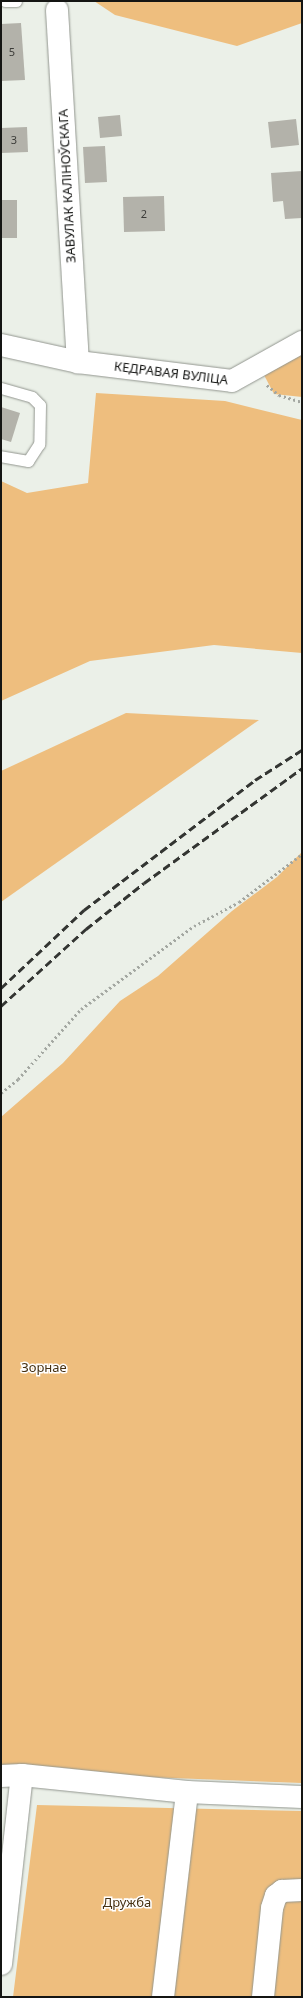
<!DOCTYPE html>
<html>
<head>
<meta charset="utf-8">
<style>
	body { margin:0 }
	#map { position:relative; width:303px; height:1998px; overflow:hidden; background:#ebf0e8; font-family:"Noto Sans",sans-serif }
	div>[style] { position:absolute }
	.green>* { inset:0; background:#eebe7e }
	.building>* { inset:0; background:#b3b2aa }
	.path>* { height:2.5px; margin-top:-1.25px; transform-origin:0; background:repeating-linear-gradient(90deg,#a3a7a1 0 2px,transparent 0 5px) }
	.roads { filter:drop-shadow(0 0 1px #92968f) drop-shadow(0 0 1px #92968f) }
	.lane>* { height:11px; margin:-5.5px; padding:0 5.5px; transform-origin:5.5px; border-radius:5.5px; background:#fff }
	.street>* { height:22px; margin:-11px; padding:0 11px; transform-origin:11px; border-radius:11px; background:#fff }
	.rail>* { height:3px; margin-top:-1.5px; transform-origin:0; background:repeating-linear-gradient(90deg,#333532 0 8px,transparent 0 12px) }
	span { translate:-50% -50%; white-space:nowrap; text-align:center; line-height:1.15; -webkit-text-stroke:3px #fff; paint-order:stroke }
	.number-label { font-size:11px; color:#3c3c39 }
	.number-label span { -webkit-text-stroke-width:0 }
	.street-label { font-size:13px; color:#141513 }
	.park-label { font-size:13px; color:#473213 }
	.frame { position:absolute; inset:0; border:2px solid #141513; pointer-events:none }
</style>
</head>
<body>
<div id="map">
	<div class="green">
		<div style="clip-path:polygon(94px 1px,302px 1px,302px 23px,237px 46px,115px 15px)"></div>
		<div style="clip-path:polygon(302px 354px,302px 397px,274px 394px,264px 375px)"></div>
		<div style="clip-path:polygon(96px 393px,225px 401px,302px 420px,302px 653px,214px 645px,90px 661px,1px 701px,1px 481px,27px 493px,88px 483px)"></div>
		<div style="clip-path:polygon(126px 713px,259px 720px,1px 902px,1px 771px)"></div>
		<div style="clip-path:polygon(302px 852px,302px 1783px,146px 1777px,55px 1767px,1px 1769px,1px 1117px,63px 1063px,120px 1001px,158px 976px,232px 911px,277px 877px)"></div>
		<div style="clip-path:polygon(37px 1805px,302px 1811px,302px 1997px,13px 1997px)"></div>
	</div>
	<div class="building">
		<div style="clip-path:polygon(21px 23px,25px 80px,1px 81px,1px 24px)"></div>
		<div style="clip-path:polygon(120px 115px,122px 136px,100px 138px,98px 117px)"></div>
		<div style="clip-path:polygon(296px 119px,299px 145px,271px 148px,268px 122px)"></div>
		<div style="clip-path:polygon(27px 127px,28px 152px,1px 153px,1px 128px)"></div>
		<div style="clip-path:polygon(105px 146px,107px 182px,85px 183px,83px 147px)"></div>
		<div style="clip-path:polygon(302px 171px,302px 218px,285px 219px,283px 201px,273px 202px,271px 173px)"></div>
		<div style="clip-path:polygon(164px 196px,165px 231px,124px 232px,123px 197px)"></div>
		<div style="clip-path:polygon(1px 200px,17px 200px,17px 238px,1px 238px)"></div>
		<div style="clip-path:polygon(1px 407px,20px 413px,11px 442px,1px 439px)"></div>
	</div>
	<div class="path">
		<div style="left:267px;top:385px;width:16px;rotate:40deg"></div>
		<div style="left:279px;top:395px;width:24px;rotate:17deg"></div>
		<div style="left:1px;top:1093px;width:22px;rotate:-39deg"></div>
		<div style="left:18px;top:1079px;width:94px;rotate:-48deg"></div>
		<div style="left:81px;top:1009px;width:140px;rotate:-36.3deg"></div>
		<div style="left:194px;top:926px;width:51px;rotate:-28.1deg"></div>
		<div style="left:239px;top:902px;width:79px;rotate:-37.3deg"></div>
	</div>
	<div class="roads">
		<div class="lane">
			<div style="left:5px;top:1px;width:11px"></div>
			<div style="left:1px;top:388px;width:32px;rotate:16deg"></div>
			<div style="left:32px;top:397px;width:11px;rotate:45deg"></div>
			<div style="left:40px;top:405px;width:39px;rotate:91deg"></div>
			<div style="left:39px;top:444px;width:20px;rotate:123deg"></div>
			<div style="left:28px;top:461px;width:27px;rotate:-170deg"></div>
		</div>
		<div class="street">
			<div style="left:57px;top:10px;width:353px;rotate:86.6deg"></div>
			<div style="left:1px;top:345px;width:79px;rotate:12.4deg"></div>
			<div style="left:78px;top:362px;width:155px;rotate:7deg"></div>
			<div style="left:232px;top:381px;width:80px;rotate:-29.1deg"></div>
			<div style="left:1px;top:1776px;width:21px;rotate:-3deg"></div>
			<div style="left:22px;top:1775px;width:166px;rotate:5.9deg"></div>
			<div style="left:187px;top:1792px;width:115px;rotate:2.5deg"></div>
			<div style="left:1px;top:1964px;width:190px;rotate:-83.7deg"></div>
			<div style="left:163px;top:1997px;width:206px;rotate:-83.3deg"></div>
			<div style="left:263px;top:1997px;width:89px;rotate:-84.2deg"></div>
			<div style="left:272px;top:1908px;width:13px;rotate:-72deg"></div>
			<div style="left:276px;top:1896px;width:8px;rotate:-40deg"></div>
			<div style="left:282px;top:1891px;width:20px;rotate:-3deg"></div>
		</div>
	</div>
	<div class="rail">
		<div style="left:1px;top:988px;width:114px;rotate:-43.2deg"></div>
		<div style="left:84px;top:910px;width:215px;rotate:-37.2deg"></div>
		<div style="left:255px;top:780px;width:56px;rotate:-32.6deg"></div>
		<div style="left:1px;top:1006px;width:115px;rotate:-42.2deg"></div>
		<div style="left:86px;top:929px;width:74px;rotate:-38.4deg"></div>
		<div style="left:144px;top:883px;width:195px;rotate:-36deg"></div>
	</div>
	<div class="number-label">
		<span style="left:12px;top:52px">5</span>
		<span style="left:14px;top:140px">3</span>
		<span style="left:144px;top:214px">2</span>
	</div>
	<div class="street-label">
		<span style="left:67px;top:186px;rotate:-93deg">ЗАВУЛАК КАЛІНОЎСКАГА</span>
		<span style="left:171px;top:373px;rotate:7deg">КЕДРАВАЯ ВУЛІЦА</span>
	</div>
	<div class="park-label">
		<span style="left:44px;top:1367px">Зорнае</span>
		<span style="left:127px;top:1902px">Дружба</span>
	</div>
	<div class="frame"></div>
</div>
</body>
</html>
